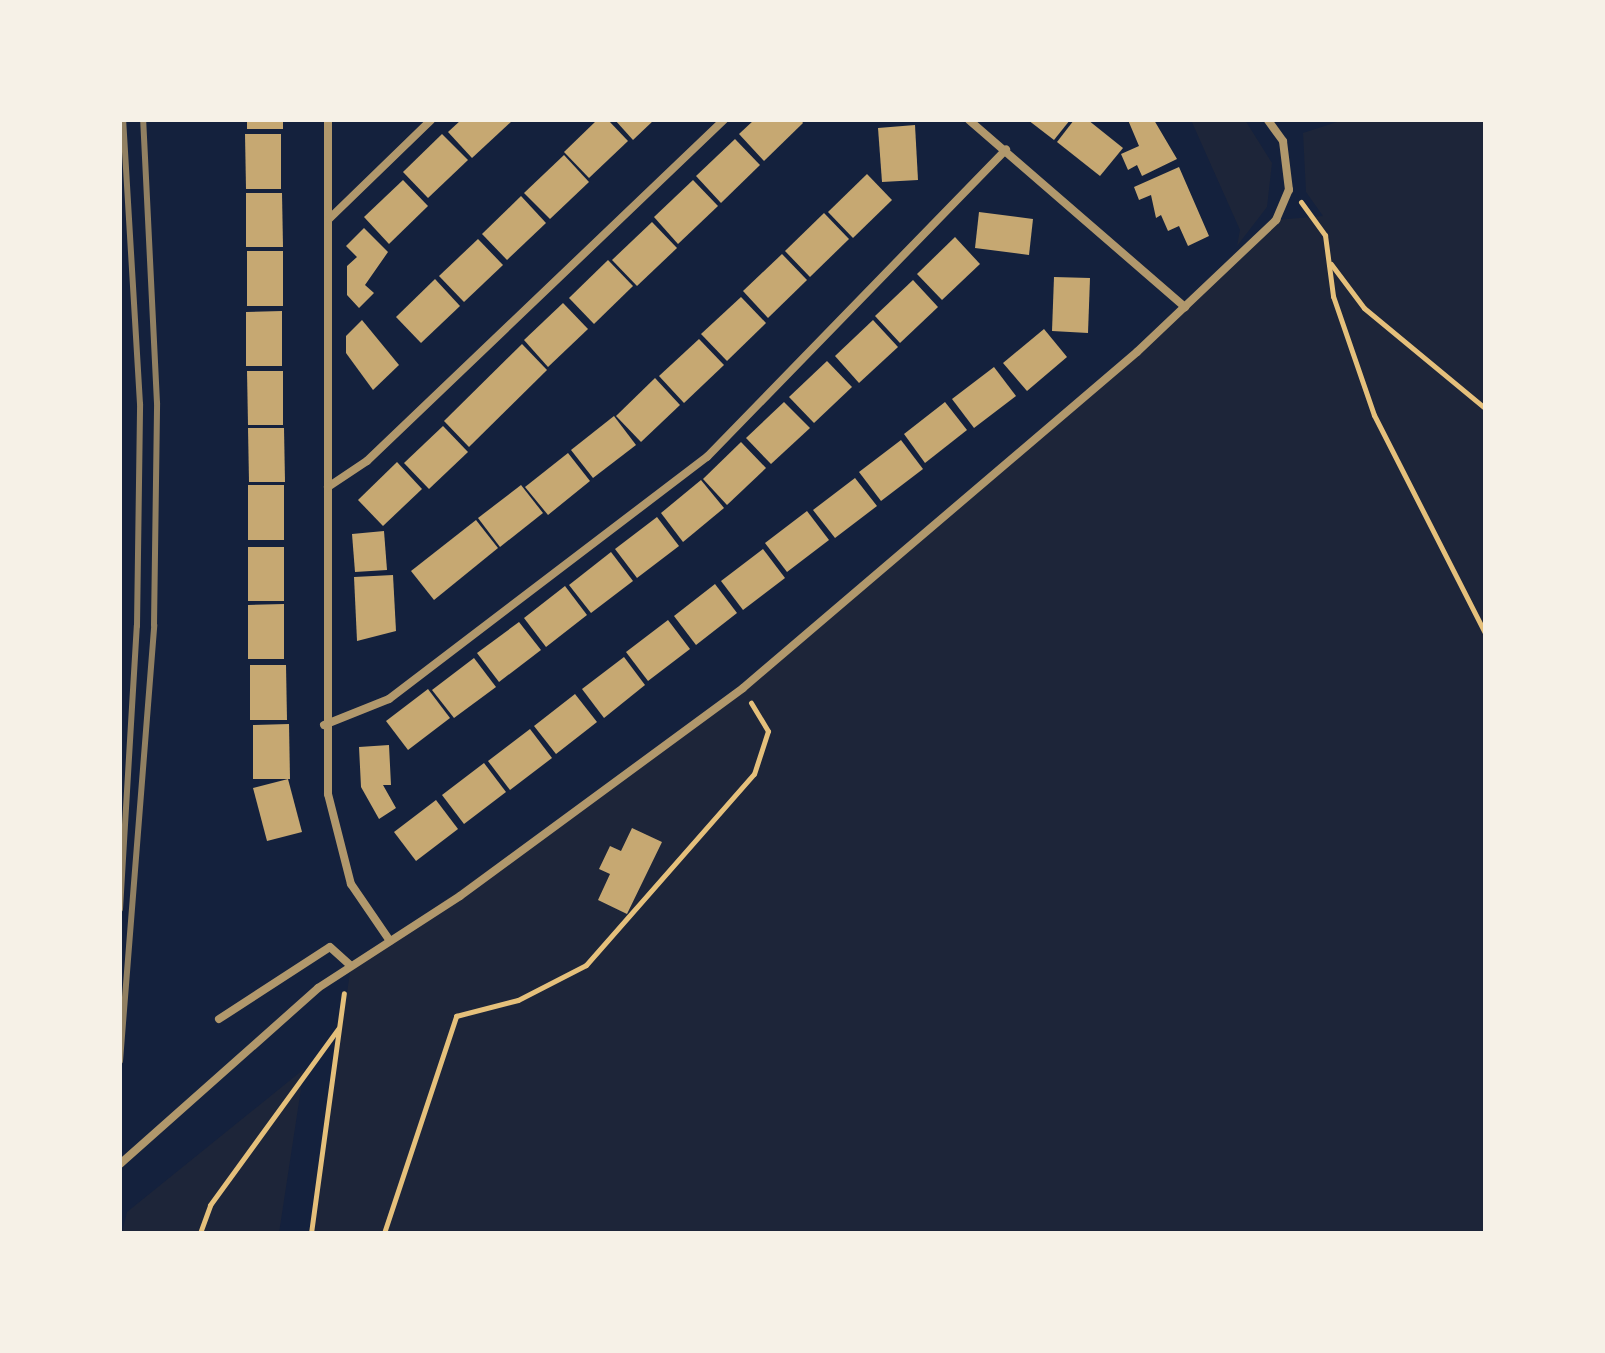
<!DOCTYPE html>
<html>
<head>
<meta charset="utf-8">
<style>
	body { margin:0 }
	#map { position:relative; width:1605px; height:1353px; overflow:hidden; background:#14213d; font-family:"Exo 2",sans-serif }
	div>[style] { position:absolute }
	.green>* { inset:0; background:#1d2539 }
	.building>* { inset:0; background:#c6a872 }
	.path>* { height:5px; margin:-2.5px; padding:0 2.5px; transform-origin:2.5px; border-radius:2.5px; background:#e5c07b }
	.minor>* { height:8px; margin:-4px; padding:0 4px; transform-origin:4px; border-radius:4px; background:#b1986c }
	.rail>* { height:6px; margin:-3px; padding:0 3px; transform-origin:3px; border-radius:3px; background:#918062 }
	span { translate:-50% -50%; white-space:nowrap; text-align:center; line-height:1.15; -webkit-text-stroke:6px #f6f1e7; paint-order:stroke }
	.frame { position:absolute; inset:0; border:122px solid #f6f1e7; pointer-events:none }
</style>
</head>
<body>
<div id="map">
	<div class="green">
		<div style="clip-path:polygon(1191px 120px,1245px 120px,1272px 163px,1267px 207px,1237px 246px,1240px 230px)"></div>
		<div style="clip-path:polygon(1343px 120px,1485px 120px,1485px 1233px,311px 1233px,351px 966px,692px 727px,1035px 442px,1276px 220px,1323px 216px,1306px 192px,1303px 133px)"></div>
		<div style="clip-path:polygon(304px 1069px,279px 1233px,122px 1233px,127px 1212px)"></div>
	</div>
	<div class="building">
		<div style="clip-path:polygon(247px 120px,283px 120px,283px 129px,247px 129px)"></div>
		<div style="clip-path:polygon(461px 120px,513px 120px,472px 158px,448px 132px)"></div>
		<div style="clip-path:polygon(597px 120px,608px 120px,628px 141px,589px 178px,564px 152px)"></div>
		<div style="clip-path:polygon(615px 120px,654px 120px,633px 140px)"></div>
		<div style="clip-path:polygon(754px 120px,801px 120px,803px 123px,764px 161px,739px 134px)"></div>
		<div style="clip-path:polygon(1028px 120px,1070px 120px,1054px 140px)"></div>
		<div style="clip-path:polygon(1074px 120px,1088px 120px,1123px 148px,1100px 176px,1057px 142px)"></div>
		<div style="clip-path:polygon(1128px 120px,1154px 120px,1177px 159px,1142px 176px,1137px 165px,1128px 170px,1121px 154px,1139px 146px)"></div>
		<div style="clip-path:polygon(915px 125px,918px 180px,882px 182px,878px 128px)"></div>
		<div style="clip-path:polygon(245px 134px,281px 134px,281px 189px,246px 189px)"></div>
		<div style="clip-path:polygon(442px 134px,468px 160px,428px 198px,403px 172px)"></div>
		<div style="clip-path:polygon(735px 139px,760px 165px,721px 203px,696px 176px)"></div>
		<div style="clip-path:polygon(564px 155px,589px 182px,550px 219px,524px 193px)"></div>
		<div style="clip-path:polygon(1179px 167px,1209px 236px,1188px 246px,1179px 226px,1168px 231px,1161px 215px,1156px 218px,1151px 195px,1139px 200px,1134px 187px)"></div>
		<div style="clip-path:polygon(867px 174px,892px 200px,853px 238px,828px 212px)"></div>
		<div style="clip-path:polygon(403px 180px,428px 206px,389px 244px,364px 217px)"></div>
		<div style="clip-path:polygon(693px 180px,718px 206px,678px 244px,654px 217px)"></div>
		<div style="clip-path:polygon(246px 193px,282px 193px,283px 247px,246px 247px)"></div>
		<div style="clip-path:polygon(521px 196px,546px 223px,507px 260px,482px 234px)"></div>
		<div style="clip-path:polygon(979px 212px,1033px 219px,1029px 255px,975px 248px)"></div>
		<div style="clip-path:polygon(824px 213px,849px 239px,810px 277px,785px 251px)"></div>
		<div style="clip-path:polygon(652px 222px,677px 248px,637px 286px,612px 260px)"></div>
		<div style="clip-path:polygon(364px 228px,388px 252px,365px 285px,374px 293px,359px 308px,347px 295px,347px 266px,357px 257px,346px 246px)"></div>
		<div style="clip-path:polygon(955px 237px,980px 264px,942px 300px,917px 274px)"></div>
		<div style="clip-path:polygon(478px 239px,503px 265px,464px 302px,439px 276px)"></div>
		<div style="clip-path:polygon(247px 251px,283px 251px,283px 306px,247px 306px)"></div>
		<div style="clip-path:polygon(782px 254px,807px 280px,768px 318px,743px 291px)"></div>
		<div style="clip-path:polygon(608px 260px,633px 286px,594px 324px,569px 298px)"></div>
		<div style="clip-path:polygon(1054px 277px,1090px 278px,1088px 333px,1052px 331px)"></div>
		<div style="clip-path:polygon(435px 279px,460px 306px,421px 343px,396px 317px)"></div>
		<div style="clip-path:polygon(913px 280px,938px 307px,900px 343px,875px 316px)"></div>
		<div style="clip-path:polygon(741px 297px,766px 323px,727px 361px,701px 334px)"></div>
		<div style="clip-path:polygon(563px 303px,588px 329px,548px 367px,524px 340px)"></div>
		<div style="clip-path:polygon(282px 311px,282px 366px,246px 366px,246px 312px)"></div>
		<div style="clip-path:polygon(362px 320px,399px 365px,373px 390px,346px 353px,346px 336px)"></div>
		<div style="clip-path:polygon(873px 320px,898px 347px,859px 383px,835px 356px)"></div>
		<div style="clip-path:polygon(1044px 329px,1067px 357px,1027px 391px,1003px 363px)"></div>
		<div style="clip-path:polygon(699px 339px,724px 365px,684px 403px,659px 376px)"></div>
		<div style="clip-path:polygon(522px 344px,547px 370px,469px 447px,444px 421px)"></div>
		<div style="clip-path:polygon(827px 361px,852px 387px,814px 423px,789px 397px)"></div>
		<div style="clip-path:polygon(994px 367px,1016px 396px,974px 428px,952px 399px)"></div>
		<div style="clip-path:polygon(247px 371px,283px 371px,283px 425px,248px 425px)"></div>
		<div style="clip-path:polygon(655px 378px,680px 405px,641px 442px,616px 416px)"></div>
		<div style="clip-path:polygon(784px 402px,810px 428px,771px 464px,746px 438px)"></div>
		<div style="clip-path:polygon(945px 402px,967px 430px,925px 463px,904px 434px)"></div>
		<div style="clip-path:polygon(614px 416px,636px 445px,593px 478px,571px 450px)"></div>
		<div style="clip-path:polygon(443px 426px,468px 452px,429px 489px,404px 463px)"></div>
		<div style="clip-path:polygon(248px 428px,284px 428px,285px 482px,249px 482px)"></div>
		<div style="clip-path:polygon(901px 440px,923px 469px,881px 501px,859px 472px)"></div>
		<div style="clip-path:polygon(741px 442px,766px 468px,727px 505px,703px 479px)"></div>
		<div style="clip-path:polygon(568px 453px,590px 481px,548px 515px,525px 487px)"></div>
		<div style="clip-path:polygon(397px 462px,422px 489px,383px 526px,358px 500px)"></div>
		<div style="clip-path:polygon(855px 478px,877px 506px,835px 538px,813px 510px)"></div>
		<div style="clip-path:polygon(701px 480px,724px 508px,683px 542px,661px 513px)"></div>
		<div style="clip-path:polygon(248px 485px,284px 485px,284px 540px,248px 540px)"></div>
		<div style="clip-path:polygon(521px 485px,543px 513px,500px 547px,478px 518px)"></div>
		<div style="clip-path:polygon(807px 511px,829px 540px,787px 572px,765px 543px)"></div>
		<div style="clip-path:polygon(657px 517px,679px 546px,637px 578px,615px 549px)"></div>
		<div style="clip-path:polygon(476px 520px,498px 548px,434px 600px,411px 571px)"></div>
		<div style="clip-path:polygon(384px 531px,387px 570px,355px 572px,352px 534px)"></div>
		<div style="clip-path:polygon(248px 547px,284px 547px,284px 601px,248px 601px)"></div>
		<div style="clip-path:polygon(763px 549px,785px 578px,743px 610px,721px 581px)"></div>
		<div style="clip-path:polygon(611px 552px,633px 581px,591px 613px,569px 585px)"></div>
		<div style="clip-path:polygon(393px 575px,396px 631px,357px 641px,354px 577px)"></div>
		<div style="clip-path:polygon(715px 584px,737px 613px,696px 645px,674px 616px)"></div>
		<div style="clip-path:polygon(565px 586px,587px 615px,546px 647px,524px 618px)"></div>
		<div style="clip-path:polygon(284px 604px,284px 659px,248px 659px,248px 605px)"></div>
		<div style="clip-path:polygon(668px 620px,690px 649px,648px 681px,626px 652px)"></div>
		<div style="clip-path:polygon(519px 622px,541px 650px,499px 682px,477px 653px)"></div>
		<div style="clip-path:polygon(624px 657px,645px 685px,604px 718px,582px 689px)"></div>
		<div style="clip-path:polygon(474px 658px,496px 687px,454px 718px,432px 690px)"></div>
		<div style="clip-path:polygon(250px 665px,286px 665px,287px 720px,250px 720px)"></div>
		<div style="clip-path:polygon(428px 689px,450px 718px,408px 750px,386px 721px)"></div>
		<div style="clip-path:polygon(575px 694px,597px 722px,556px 754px,534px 726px)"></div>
		<div style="clip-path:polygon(289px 724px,290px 779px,253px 779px,253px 725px)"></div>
		<div style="clip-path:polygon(530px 729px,552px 758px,510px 790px,488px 761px)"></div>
		<div style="clip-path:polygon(389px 745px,391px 785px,383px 785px,396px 808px,379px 819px,361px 787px,359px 747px)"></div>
		<div style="clip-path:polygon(484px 763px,506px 792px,464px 824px,442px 795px)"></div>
		<div style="clip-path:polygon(288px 779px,302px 832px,267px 841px,253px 788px)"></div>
		<div style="clip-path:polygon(436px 800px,458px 829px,416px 861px,394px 832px)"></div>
		<div style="clip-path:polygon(632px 828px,662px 842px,627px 914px,598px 900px,610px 874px,599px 869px,610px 846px,621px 851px)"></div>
	</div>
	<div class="path">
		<div style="left:1301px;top:202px;width:41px;rotate:54deg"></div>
		<div style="left:1325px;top:235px;width:62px;rotate:82.5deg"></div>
		<div style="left:1333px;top:296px;width:126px;rotate:71deg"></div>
		<div style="left:1374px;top:415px;width:245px;rotate:63deg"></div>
		<div style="left:1331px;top:264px;width:55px;rotate:53.1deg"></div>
		<div style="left:1364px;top:308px;width:157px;rotate:39.6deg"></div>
		<div style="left:200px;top:1233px;width:30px;rotate:-70deg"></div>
		<div style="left:210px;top:1205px;width:218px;rotate:-54deg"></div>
		<div style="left:311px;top:1233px;width:242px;rotate:-82.2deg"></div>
		<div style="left:384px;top:1233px;width:229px;rotate:-71.6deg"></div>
		<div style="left:456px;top:1016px;width:64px;rotate:-14.5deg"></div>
		<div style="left:518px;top:1000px;width:76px;rotate:-27.2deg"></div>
		<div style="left:586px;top:965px;width:254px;rotate:-48.7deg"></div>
		<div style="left:754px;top:774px;width:45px;rotate:-72deg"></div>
		<div style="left:768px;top:731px;width:33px;rotate:-121deg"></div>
	</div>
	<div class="minor">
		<div style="left:328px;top:120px;width:674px;rotate:90deg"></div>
		<div style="left:328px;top:794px;width:93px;rotate:75.7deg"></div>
		<div style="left:351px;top:884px;width:69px;rotate:55.6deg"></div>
		<div style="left:969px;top:120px;width:286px;rotate:40.9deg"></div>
		<div style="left:329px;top:219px;width:142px;rotate:-44.1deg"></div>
		<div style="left:328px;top:487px;width:47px;rotate:-33.7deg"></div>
		<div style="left:367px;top:461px;width:494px;rotate:-43.7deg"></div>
		<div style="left:324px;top:725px;width:70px;rotate:-21.8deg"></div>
		<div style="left:389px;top:699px;width:400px;rotate:-37.3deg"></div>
		<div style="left:707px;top:457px;width:429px;rotate:-45.8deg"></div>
		<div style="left:219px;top:1019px;width:132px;rotate:-33deg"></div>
		<div style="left:330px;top:947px;width:28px;rotate:42deg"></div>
		<div style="left:120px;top:1164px;width:265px;rotate:-41.6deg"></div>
		<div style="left:318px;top:988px;width:169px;rotate:-32.9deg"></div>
		<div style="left:460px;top:896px;width:351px;rotate:-36.3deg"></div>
		<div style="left:743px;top:688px;width:518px;rotate:-40.46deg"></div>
		<div style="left:1137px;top:352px;width:192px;rotate:-43.5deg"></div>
		<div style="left:1276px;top:220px;width:33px;rotate:-67deg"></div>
		<div style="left:1289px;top:190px;width:49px;rotate:-97deg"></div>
		<div style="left:1283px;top:141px;width:26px;rotate:-126deg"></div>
	</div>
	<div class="rail">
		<div style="left:120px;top:909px;width:284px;rotate:-86.6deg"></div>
		<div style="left:137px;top:626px;width:222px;rotate:-89.2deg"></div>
		<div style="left:140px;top:404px;width:285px;rotate:-93.4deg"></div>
		<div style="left:120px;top:1061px;width:437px;rotate:-85.5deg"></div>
		<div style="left:154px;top:625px;width:222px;rotate:-89.2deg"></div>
		<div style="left:157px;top:403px;width:283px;rotate:-92.8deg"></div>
	</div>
	<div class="frame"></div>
</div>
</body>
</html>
